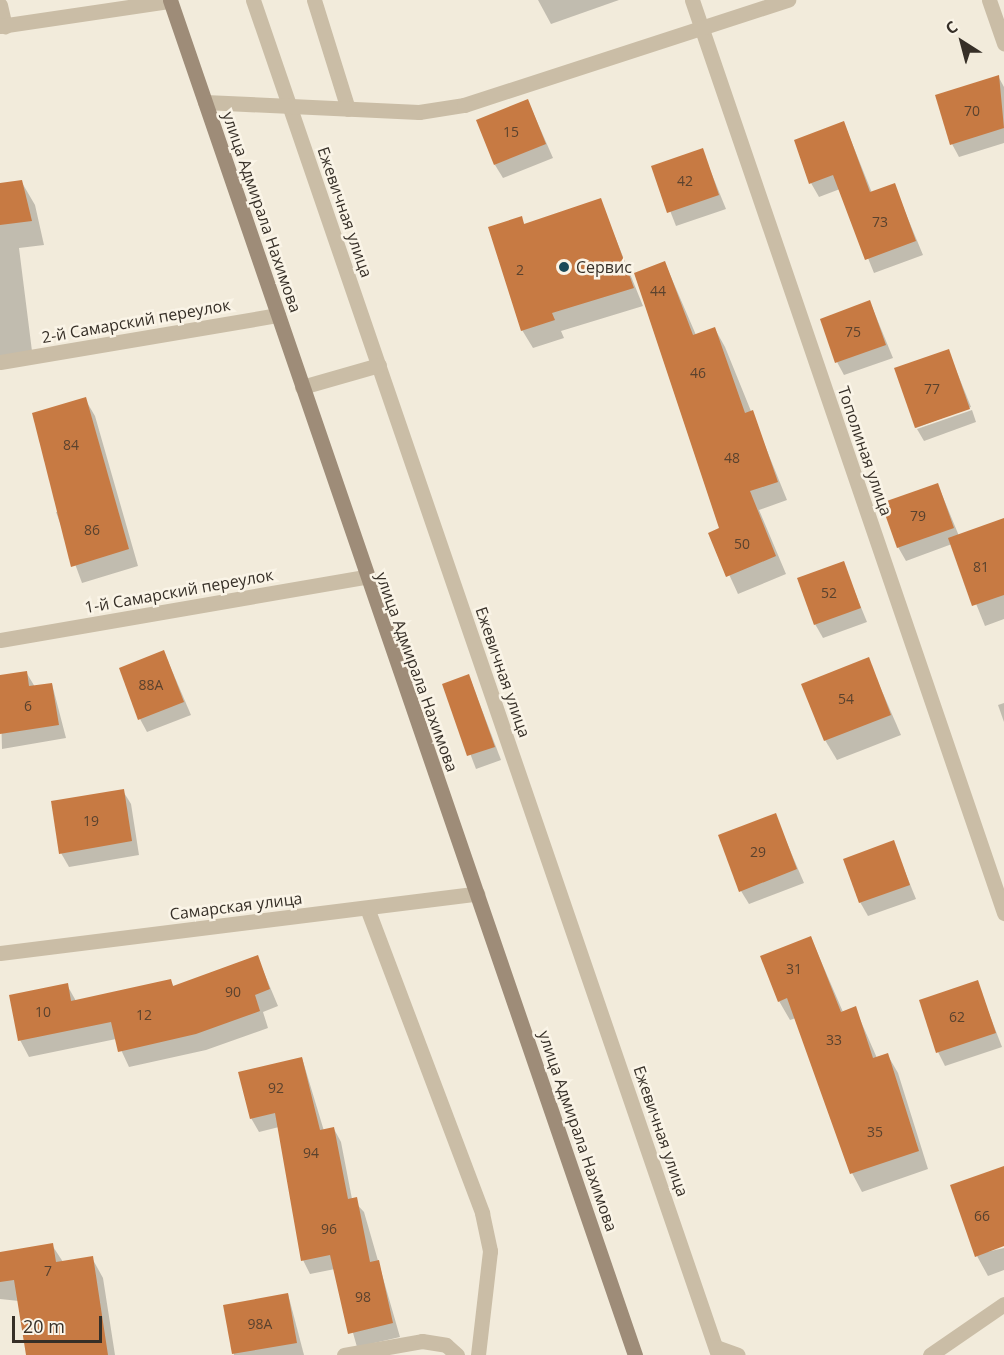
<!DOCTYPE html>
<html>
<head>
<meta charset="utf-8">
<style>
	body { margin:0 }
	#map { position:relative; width:1004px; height:1355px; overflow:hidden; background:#f2ebdb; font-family:"Open Sans",sans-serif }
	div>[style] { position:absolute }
	.shadow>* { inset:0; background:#0003 }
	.building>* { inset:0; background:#c77a43 }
	.lane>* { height:15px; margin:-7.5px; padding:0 7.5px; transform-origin:7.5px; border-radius:7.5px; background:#cabda6 }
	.street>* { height:15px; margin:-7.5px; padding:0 7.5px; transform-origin:7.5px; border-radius:7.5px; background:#cabda6 }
	.secondary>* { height:15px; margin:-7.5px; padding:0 7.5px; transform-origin:7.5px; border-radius:7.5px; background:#9e8c78 }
	.dots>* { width:16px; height:16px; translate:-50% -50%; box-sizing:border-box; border:3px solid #faf4e7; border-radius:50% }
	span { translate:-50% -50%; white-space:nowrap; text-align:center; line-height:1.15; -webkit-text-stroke:5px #faf4e7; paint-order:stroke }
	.number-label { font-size:14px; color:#5a422e }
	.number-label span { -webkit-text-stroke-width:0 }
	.street-label { font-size:16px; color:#362f27 }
	.poi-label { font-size:16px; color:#362f27 }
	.left { translate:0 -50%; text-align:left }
	.north { position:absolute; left:932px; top:12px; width:60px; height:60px; -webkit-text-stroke:4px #faf4e7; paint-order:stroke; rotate:324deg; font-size:16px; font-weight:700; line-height:24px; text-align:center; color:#362f27 }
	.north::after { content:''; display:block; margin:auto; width:21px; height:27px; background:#362f27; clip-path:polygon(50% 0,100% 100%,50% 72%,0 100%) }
	.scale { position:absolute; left:12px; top:1316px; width:90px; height:27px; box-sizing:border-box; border:3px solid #362f27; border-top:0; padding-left:8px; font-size:18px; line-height:21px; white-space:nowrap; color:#362f27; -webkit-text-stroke:4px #faf4e7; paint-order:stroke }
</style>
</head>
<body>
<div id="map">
	<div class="shadow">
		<div style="clip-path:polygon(538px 0,619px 0,551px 24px)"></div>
		<div style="clip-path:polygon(998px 76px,1004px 87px,1004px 143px,959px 157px,952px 144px)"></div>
		<div style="clip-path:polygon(528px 101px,553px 158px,503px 178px,495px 165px)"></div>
		<div style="clip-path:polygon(844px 123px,872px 193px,894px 185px,923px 255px,874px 273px,840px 189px,819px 197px,811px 183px)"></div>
		<div style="clip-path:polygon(702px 150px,726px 209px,676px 226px,653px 167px)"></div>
		<div style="clip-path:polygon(21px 181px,35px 205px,44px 245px,19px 248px,33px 359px,0 363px,0 184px)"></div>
		<div style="clip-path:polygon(600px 200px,643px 306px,561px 331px,564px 338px,533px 348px,522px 330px,521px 218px,525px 225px)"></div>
		<div style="clip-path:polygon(665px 263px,696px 335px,715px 329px,725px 347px,787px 500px,759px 510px,786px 574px,738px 594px,710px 533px,721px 529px)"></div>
		<div style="clip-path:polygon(870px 302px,893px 358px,844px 375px,837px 362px)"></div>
		<div style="clip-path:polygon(948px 350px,971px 407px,916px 428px,896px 369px)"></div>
		<div style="clip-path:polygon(85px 399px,95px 416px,138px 566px,82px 583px,56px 512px,63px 511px)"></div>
		<div style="clip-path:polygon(972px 410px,976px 422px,924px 441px,917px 429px)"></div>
		<div style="clip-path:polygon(938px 485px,959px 536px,1004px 520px,1004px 619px,985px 626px,952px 544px,906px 561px,898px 547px)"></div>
		<div style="clip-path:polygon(843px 563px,867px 622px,823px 638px,815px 624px)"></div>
		<div style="clip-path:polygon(164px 652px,191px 715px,147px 732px,140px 719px)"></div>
		<div style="clip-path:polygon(868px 659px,901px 735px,837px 760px,825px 740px)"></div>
		<div style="clip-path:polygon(26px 672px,35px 687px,52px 684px,66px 738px,2px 749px,0 677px)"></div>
		<div style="clip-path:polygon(469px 676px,501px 760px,476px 769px,444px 685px)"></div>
		<div style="clip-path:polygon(1004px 703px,1004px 722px,998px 705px)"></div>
		<div style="clip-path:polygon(123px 791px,131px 804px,139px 855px,69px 867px,61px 853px)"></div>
		<div style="clip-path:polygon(775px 815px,804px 883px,749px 904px,741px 891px)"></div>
		<div style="clip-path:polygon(893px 842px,916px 899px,868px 916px,860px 902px)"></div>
		<div style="clip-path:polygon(811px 938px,843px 1012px,855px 1008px,877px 1058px,887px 1054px,898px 1073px,928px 1169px,862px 1192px,852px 1173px,796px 1018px,790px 1020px,779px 1001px)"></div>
		<div style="clip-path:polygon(257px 956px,278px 1006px,263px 1012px,268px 1028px,206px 1050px,129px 1067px,116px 1039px,29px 1057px,20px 1040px,67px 985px,76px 1001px,170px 980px,174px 987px)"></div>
		<div style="clip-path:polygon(977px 982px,1002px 1047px,945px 1066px,938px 1052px)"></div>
		<div style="clip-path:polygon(302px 1058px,324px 1131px,334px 1129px,341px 1142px,352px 1199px,364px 1212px,400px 1337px,357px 1347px,335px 1269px,310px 1274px,303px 1260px,279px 1127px,259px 1132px,251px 1118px)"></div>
		<div style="clip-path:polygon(1004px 1170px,1004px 1245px,978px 1254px,1004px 1248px,1004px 1270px,988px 1276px,977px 1256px)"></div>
		<div style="clip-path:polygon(52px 1245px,63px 1262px,92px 1258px,103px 1278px,115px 1355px,27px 1355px,19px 1301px,0 1299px,0 1254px)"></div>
		<div style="clip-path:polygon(288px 1294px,304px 1355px,234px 1355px,225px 1306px)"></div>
	</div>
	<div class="building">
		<div style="clip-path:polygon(999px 75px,1004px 128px,950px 145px,935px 95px)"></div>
		<div style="clip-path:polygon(528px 99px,546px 144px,494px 165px,476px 120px)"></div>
		<div style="clip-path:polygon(844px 121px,870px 192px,895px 183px,916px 241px,865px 260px,833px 175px,809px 184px,794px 140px)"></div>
		<div style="clip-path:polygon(703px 148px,719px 195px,667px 213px,651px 166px)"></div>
		<div style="clip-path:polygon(22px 180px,32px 221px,0 225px,0 183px)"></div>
		<div style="clip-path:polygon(601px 198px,634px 288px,552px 313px,555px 320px,521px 331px,488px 227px,522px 216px,524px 224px)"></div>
		<div style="clip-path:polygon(665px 261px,693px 335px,715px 327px,745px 413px,753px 410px,778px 482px,750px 491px,776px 556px,726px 577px,708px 533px,719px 528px,634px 273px)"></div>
		<div style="clip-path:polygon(870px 300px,886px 345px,835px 363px,820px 319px)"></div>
		<div style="clip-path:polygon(949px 349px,970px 409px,915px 428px,894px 368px)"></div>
		<div style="clip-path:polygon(86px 397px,129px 549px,71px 567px,32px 413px)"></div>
		<div style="clip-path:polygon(938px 483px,954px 528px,897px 548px,881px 503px)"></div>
		<div style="clip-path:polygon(1004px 518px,1004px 595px,972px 606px,948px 538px)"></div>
		<div style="clip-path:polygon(844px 561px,861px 608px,814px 625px,797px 578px)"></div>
		<div style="clip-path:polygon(164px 650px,184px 702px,138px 720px,119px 668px)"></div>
		<div style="clip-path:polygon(869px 657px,891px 715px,824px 741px,801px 684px)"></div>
		<div style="clip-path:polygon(27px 671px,29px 686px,52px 683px,59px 725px,0 734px,0 675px)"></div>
		<div style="clip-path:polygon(469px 674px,495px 747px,467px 756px,442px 684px)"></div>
		<div style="clip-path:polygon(124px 789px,132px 841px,59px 854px,51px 801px)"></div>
		<div style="clip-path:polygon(776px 813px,797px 869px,739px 892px,718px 835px)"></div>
		<div style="clip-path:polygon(894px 840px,910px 885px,859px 903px,843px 859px)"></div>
		<div style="clip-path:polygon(811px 936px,841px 1012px,856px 1006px,873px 1058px,888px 1053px,919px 1151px,850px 1174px,787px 998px,778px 1002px,760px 956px)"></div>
		<div style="clip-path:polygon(258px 955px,270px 989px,255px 995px,260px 1011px,196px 1034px,118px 1052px,111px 1022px,18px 1041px,9px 995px,68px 983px,71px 1001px,171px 979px,173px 986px)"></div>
		<div style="clip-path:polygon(978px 980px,996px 1033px,936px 1053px,919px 1000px)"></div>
		<div style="clip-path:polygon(302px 1057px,320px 1130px,334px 1127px,348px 1199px,357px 1197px,370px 1262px,379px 1260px,393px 1323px,348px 1334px,330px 1255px,301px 1261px,275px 1113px,250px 1119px,238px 1072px)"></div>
		<div style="clip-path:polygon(1004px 1166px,1004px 1246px,975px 1257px,950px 1185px)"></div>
		<div style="clip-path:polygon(53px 1243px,56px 1262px,93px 1256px,108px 1355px,26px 1355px,14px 1280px,0 1282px,0 1252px)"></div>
		<div style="clip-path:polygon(288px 1293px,297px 1343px,232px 1354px,223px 1305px)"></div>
	</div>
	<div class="lane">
		<div style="left:253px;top:0;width:1433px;rotate:71.06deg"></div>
		<div style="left:314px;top:0;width:114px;rotate:72.7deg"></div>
		<div style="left:0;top:5px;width:22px;rotate:77deg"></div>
		<div style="left:302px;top:387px;width:80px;rotate:-15.9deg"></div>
		<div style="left:716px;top:1347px;width:23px;rotate:20deg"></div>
	</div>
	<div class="street">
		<div style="left:692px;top:0;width:965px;rotate:71.13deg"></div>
		<div style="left:989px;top:0;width:46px;rotate:70.8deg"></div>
		<div style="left:0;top:26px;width:172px;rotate:-8.4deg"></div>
		<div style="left:205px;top:102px;width:214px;rotate:2.7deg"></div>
		<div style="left:419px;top:112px;width:46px;rotate:-8.8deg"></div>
		<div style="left:464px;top:105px;width:341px;rotate:-18deg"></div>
		<div style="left:0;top:362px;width:282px;rotate:-9.6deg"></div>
		<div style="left:0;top:640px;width:369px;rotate:-9.8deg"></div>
		<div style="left:367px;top:908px;width:326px;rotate:69.3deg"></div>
		<div style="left:482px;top:1213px;width:39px;rotate:78deg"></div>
		<div style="left:490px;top:1251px;width:105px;rotate:96.6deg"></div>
		<div style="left:0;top:953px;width:481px;rotate:-7.1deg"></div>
		<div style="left:344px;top:1355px;width:79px;rotate:-10.2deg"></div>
		<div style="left:422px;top:1341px;width:24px;rotate:9deg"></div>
		<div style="left:446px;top:1345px;width:15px;rotate:42deg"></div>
		<div style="left:930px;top:1355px;width:90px;rotate:-34.6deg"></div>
	</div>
	<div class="secondary">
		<div style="left:170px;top:0;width:1433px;rotate:71.06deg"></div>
	</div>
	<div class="dots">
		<div style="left:564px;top:267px;background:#1c4a58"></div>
	</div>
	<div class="number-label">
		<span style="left:972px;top:111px">70</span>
		<span style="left:511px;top:132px">15</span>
		<span style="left:685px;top:181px">42</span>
		<span style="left:880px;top:222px">73</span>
		<span style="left:520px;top:270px">2</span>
		<span style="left:658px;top:291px">44</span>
		<span style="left:853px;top:332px">75</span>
		<span style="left:698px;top:373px">46</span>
		<span style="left:932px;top:389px">77</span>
		<span style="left:71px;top:445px">84</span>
		<span style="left:732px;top:458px">48</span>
		<span style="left:918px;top:516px">79</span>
		<span style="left:92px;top:530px">86</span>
		<span style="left:742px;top:544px">50</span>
		<span style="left:981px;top:567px">81</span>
		<span style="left:829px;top:593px">52</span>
		<span style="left:151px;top:685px">88А</span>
		<span style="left:846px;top:699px">54</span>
		<span style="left:28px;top:706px">6</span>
		<span style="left:91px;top:821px">19</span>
		<span style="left:758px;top:852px">29</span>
		<span style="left:794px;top:969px">31</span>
		<span style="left:233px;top:992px">90</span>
		<span style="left:43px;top:1012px">10</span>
		<span style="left:144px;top:1015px">12</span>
		<span style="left:957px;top:1017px">62</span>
		<span style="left:834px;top:1040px">33</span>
		<span style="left:276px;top:1088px">92</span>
		<span style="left:875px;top:1132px">35</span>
		<span style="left:311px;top:1153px">94</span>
		<span style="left:982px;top:1216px">66</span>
		<span style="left:329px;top:1229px">96</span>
		<span style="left:48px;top:1271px">7</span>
		<span style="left:363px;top:1297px">98</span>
		<span style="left:260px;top:1324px">98А</span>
	</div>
	<div class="street-label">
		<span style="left:262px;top:212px;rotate:71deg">улица Адмирала Нахимова</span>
		<span style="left:345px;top:212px;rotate:71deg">Ежевичная улица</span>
		<span style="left:136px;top:321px;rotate:-10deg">2-й Самарский переулок</span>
		<span style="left:865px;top:451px;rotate:71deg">Тополиная улица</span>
		<span style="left:179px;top:591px;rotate:-10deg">1-й Самарский переулок</span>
		<span style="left:417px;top:672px;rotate:70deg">улица Адмирала Нахимова</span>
		<span style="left:503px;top:672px;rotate:71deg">Ежевичная улица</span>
		<span style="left:236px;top:906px;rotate:-7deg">Самарская улица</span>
		<span style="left:578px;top:1131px;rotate:71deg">улица Адмирала Нахимова</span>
		<span style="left:661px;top:1131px;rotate:71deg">Ежевичная улица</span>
	</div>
	<div class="poi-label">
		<span class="left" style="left:576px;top:267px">Сервис</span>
	</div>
	<div class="north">С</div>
	<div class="scale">20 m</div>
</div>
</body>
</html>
